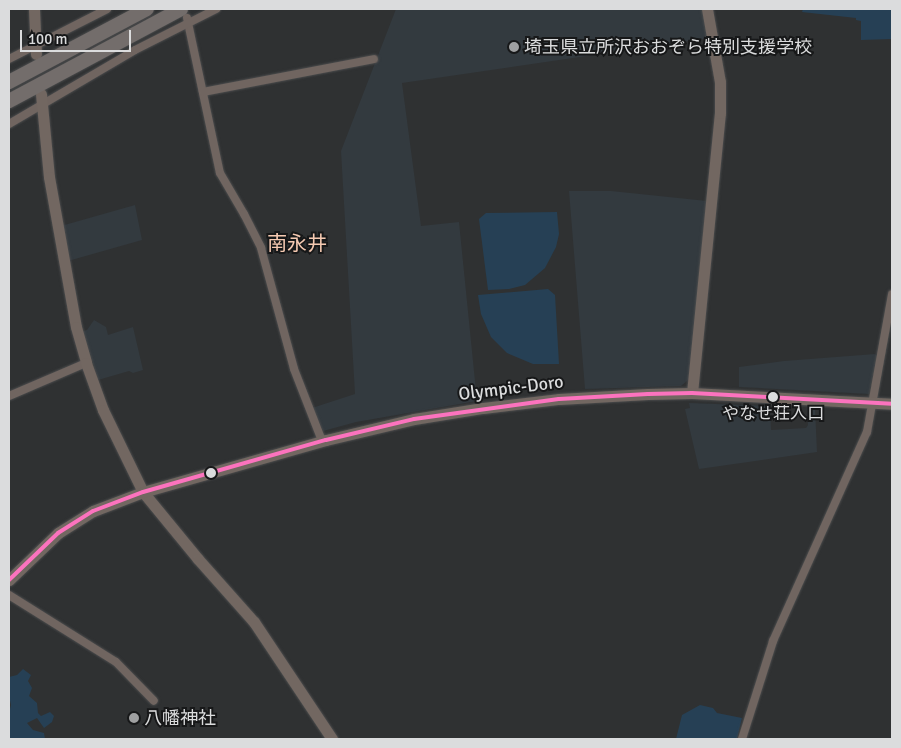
<!DOCTYPE html>
<html>
<head>
<meta charset="utf-8">
<style>
	body { margin:0 }
	#map { position:relative; width:901px; height:748px; overflow:hidden; background:#2f3132; font-family:Signika,"Noto Sans JP",sans-serif }
	div>[style] { position:absolute }
	.built>* { inset:0; background:#333a3f }
	.green>* { inset:0; background:#264055 }
	.roads { filter:drop-shadow(0 0 1px #4b4c4d) drop-shadow(0 0 1px #4b4c4d) }
	.street>* { height:8px; margin:-4px; padding:0 4px; transform-origin:4px; border-radius:4px; background:#706560 }
	.secondary>* { height:11px; margin:-5.5px; padding:0 5.5px; transform-origin:5.5px; border-radius:5.5px; background:#726761 }
	.highway>* { height:14px; margin:-7px; padding:0 7px; transform-origin:7px; border-radius:7px; background:#736d6b }
	.bus-1>* { height:4px; margin:-2px; padding:0 2px; transform-origin:2px; border-radius:2px; background:#fc73be }
	.dots>* { width:14px; height:14px; translate:-50% -50%; box-sizing:border-box; border:2px solid #171819; border-radius:50% }
	span { translate:-50% -50%; white-space:nowrap; text-align:center; line-height:1.15; -webkit-text-stroke:4px #171819; paint-order:stroke }
	.bus-label { font-size:17px; color:#dbdcdd }
	.poi-label { font-size:18px; color:#dbdcdd }
	.left { translate:0 -50%; text-align:left }
	.street-label { font-size:18px; color:#dbdcdd }
	.quarter-label { font-size:20px; color:#f5c9b1 }
	.frame { position:absolute; inset:0; border:10px solid #dbdcdd; pointer-events:none }
	.scale { position:absolute; left:20px; top:30px; width:111px; height:22px; box-sizing:border-box; border:2px solid #dbdcdd; border-top:0; padding-left:6px; font-size:15px; line-height:18px; white-space:nowrap; color:#dbdcdd; -webkit-text-stroke:4px #171819; paint-order:stroke }
</style>
</head>
<body>
<div id="map">
	<div class="built">
		<div style="clip-path:polygon(396px 9px,703px 9px,709px 38px,402px 83px,421px 226px,459px 222px,477px 401px,356px 422px,323px 431px,312px 408px,355px 394px,341px 151px)"></div>
		<div style="clip-path:polygon(569px 191px,611px 191px,707px 201px,689px 379px,681px 386px,585px 389px)"></div>
		<div style="clip-path:polygon(135px 205px,142px 240px,68px 261px,61px 226px)"></div>
		<div style="clip-path:polygon(94px 320px,106px 327px,108px 335px,133px 327px,143px 370px,133px 373px,129px 371px,98px 380px,83px 331px,87px 330px)"></div>
		<div style="clip-path:polygon(875px 354px,877px 356px,869px 394px,739px 387px,739px 367px,784px 361px)"></div>
		<div style="clip-path:polygon(689px 403px,770px 406px,771px 430px,806px 428px,808px 425px,807px 407px,815px 408px,817px 452px,699px 469px,685px 409px,690px 408px)"></div>
	</div>
	<div class="green">
		<div style="clip-path:polygon(803px 9px,892px 9px,892px 39px,861px 40px,861px 21px,856px 20px,856px 18px,802px 12px)"></div>
		<div style="clip-path:polygon(557px 212px,559px 234px,556px 247px,545px 268px,525px 285px,509px 289px,488px 290px,479px 219px,486px 213px)"></div>
		<div style="clip-path:polygon(548px 289px,555px 295px,559px 364px,533px 364px,507px 353px,491px 337px,481px 314px,478px 295px)"></div>
		<div style="clip-path:polygon(23px 669px,31px 675px,28px 681px,32px 688px,29px 696px,37px 703px,38px 713px,41px 716px,50px 712px,54px 716px,52px 722px,44px 728px,37px 718px,27px 723px,33px 730px,44px 733px,45px 739px,9px 739px,9px 713px,11px 705px,9px 696px,9px 677px,17px 675px)"></div>
		<div style="clip-path:polygon(700px 705px,713px 708px,717px 713px,742px 718px,737px 739px,676px 739px,682px 715px)"></div>
	</div>
	<div class="roads">
		<div class="street">
			<div style="left:187px;top:18px;width:158px;rotate:78deg"></div>
			<div style="left:220px;top:173px;width:48px;rotate:59.7deg"></div>
			<div style="left:244px;top:214px;width:38px;rotate:63deg"></div>
			<div style="left:261px;top:248px;width:125px;rotate:74.7deg"></div>
			<div style="left:294px;top:369px;width:77px;rotate:68.7deg"></div>
			<div style="left:9px;top:59px;width:110px;rotate:-27deg"></div>
			<div style="left:203px;top:92px;width:174px;rotate:-10.9deg"></div>
			<div style="left:9px;top:124px;width:146px;rotate:-30.4deg"></div>
			<div style="left:135px;top:50px;width:91px;rotate:-26.8deg"></div>
			<div style="left:9px;top:396px;width:84px;rotate:-23.2deg"></div>
			<div style="left:9px;top:595px;width:126px;rotate:32.1deg"></div>
			<div style="left:116px;top:662px;width:54px;rotate:45.7deg"></div>
			<div style="left:742px;top:739px;width:103px;rotate:-72.4deg"></div>
			<div style="left:773px;top:641px;width:229px;rotate:-65.8deg"></div>
			<div style="left:867px;top:432px;width:140px;rotate:-79.7deg"></div>
		</div>
		<div class="secondary">
			<div style="left:34px;top:9px;width:45px;rotate:87.5deg"></div>
			<div style="left:41px;top:94px;width:83px;rotate:84.5deg"></div>
			<div style="left:49px;top:177px;width:152px;rotate:79.8deg"></div>
			<div style="left:76px;top:327px;width:37px;rotate:74deg"></div>
			<div style="left:86px;top:363px;width:50px;rotate:70.1deg"></div>
			<div style="left:103px;top:410px;width:91px;rotate:64deg"></div>
			<div style="left:143px;top:492px;width:87px;rotate:50.6deg"></div>
			<div style="left:198px;top:559px;width:84px;rotate:48.4deg"></div>
			<div style="left:254px;top:622px;width:141px;rotate:56.3deg"></div>
			<div style="left:692px;top:393px;width:281px;rotate:-84.3deg"></div>
			<div style="left:720px;top:113px;width:31px;rotate:-90deg"></div>
			<div style="left:720px;top:82px;width:74px;rotate:-100.1deg"></div>
			<div style="left:9px;top:580px;width:68px;rotate:-43.8deg"></div>
			<div style="left:58px;top:533px;width:41px;rotate:-32.2deg"></div>
			<div style="left:93px;top:511px;width:53px;rotate:-20.8deg"></div>
			<div style="left:143px;top:492px;width:190px;rotate:-15.9deg"></div>
			<div style="left:326px;top:440px;width:90px;rotate:-13.4deg"></div>
			<div style="left:414px;top:419px;width:70px;rotate:-9.1deg"></div>
			<div style="left:483px;top:408px;width:77px;rotate:-6.8deg"></div>
			<div style="left:559px;top:399px;width:89px;rotate:-3.2deg"></div>
			<div style="left:648px;top:394px;width:44px;rotate:-1.3deg"></div>
			<div style="left:692px;top:393px;width:200px;rotate:3.1deg"></div>
		</div>
		<div class="highway">
			<div style="left:9px;top:82px;width:156px;rotate:-27.9deg"></div>
			<div style="left:9px;top:101px;width:195px;rotate:-28.1deg"></div>
		</div>
	</div>
	<div class="bus-1">
		<div style="left:9px;top:580px;width:68px;rotate:-43.8deg"></div>
		<div style="left:58px;top:533px;width:41px;rotate:-32.2deg"></div>
		<div style="left:93px;top:511px;width:53px;rotate:-20.8deg"></div>
		<div style="left:143px;top:492px;width:190px;rotate:-15.9deg"></div>
		<div style="left:326px;top:440px;width:90px;rotate:-13.4deg"></div>
		<div style="left:414px;top:419px;width:146px;rotate:-7.9deg"></div>
		<div style="left:559px;top:399px;width:89px;rotate:-3.2deg"></div>
		<div style="left:648px;top:394px;width:44px;rotate:-1.3deg"></div>
		<div style="left:692px;top:393px;width:200px;rotate:3.1deg"></div>
	</div>
	<div class="dots">
		<div style="left:514px;top:47px;background:#9fa0a1"></div>
		<div style="left:773px;top:397px;background:#dbdcdd"></div>
		<div style="left:211px;top:473px;background:#dbdcdd"></div>
		<div style="left:134px;top:718px;background:#9fa0a1"></div>
	</div>
	<div class="bus-label">
		<span style="left:773px;top:414px">やなせ荘入口</span>
	</div>
	<div class="poi-label">
		<span class="left" style="left:524px;top:47px">埼玉県立所沢おおぞら特別支援学校</span>
		<span class="left" style="left:144px;top:718px">八幡神社</span>
	</div>
	<div class="street-label">
		<span style="left:511px;top:388px;rotate:-7deg">Olympic-Doro</span>
	</div>
	<div class="quarter-label">
		<span style="left:297px;top:243px">南永井</span>
	</div>
	<div class="frame"></div>
	<div class="scale">100 m</div>
</div>
</body>
</html>
